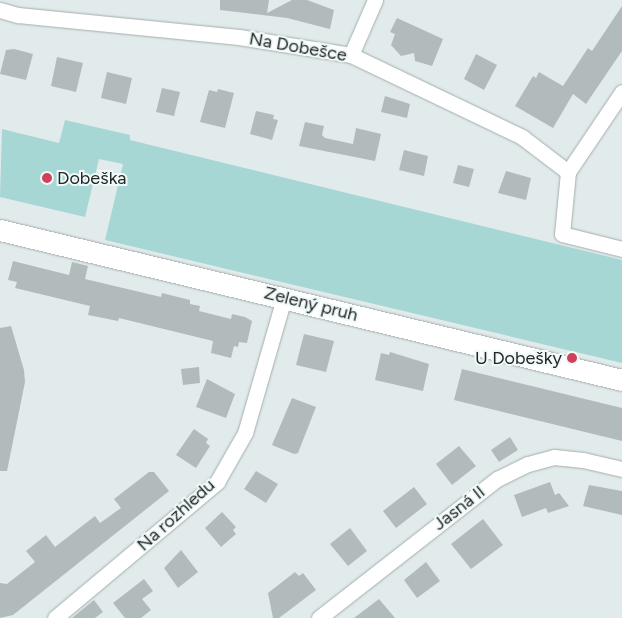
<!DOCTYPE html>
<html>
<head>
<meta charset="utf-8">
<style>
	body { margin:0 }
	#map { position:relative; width:622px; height:618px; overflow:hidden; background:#e2ebeb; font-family:Figtree,sans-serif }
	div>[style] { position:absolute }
	.green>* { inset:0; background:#a7d7d5 }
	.building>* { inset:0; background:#b2bbbb }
	.roads { filter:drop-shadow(0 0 1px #a4adad) drop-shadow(0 0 1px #a4adad) }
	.street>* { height:15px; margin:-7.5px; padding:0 7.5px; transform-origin:7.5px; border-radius:7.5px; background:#fff }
	.secondary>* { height:21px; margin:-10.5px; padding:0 10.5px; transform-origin:10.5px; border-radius:10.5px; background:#fff }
	.dots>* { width:14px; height:14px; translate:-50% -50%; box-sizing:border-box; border:2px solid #eff9f8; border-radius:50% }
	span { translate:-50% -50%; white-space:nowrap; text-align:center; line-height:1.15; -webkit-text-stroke:4px #eff9f8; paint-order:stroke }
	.street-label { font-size:18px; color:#242727 }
	.poi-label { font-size:18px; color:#242727 }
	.left { translate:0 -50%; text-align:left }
	.right { translate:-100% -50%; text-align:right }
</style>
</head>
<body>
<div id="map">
	<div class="green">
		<div style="clip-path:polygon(65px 120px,130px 135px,130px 140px,622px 260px,622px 363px,105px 240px,123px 164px,99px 159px,85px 217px,0 197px,2px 129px,59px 143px)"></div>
	</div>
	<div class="building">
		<div style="clip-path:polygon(220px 0,269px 0,267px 13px,292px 0,307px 0,334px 10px,330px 29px,287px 18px,220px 10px)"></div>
		<div style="clip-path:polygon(622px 6px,622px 51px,586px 104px,573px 94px,553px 128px,515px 106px,533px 76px,536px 78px,539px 72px,563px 86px,588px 48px,592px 51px)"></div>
		<div style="clip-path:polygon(397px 18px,443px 39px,432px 66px,415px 61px,414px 53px,401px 56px,391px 45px,395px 34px,390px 32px)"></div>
		<div style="clip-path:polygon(14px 49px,33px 54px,26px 80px,0 74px,6px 50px)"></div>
		<div style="clip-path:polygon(476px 54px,497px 65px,484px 90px,464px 79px)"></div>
		<div style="clip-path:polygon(57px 57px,83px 63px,76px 92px,51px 86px)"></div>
		<div style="clip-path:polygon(107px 72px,132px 78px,126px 104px,101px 98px)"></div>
		<div style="clip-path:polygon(162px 88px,180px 92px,174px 116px,156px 112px)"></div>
		<div style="clip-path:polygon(218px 89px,234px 93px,225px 128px,200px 122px,209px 90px,217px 92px)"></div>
		<div style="clip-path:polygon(385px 96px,410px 104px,407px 118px,381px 112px)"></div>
		<div style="clip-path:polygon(256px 111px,274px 115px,273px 119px,278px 120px,272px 140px,250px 134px)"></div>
		<div style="clip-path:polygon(305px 122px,324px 126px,322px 135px,325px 138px,353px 144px,356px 128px,381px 134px,375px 161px,299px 146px)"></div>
		<div style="clip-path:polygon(404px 150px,428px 156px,424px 176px,399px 170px)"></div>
		<div style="clip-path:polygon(458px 165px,474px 169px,469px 187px,453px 183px)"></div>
		<div style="clip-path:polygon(506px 171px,531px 178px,526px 200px,498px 193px)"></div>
		<div style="clip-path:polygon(13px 261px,69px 275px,72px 262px,88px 266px,85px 279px,161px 297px,162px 293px,190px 300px,190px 304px,200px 306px,199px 311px,231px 319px,232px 314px,245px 317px,252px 321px,247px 343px,239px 342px,238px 347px,234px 346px,231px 358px,211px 353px,213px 341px,119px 318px,118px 321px,88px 315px,90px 306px,15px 288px,17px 282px,8px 280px)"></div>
		<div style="clip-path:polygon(11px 326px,24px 370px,25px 382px,7px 471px,0 471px,0 328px)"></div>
		<div style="clip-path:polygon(304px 334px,334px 341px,326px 372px,296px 365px)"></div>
		<div style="clip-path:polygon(390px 352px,429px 364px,423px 391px,375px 380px,381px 353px,389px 355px)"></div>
		<div style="clip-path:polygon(199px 367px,200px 383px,183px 385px,181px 369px)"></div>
		<div style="clip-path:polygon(462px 369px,622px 408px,622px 441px,454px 400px)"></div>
		<div style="clip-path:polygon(207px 379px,235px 394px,226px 418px,196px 407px)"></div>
		<div style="clip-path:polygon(292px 398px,316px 407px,298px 453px,294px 454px,272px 445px)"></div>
		<div style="clip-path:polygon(194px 429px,208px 439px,206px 443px,210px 446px,196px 468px,176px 455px)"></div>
		<div style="clip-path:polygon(510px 437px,518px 450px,499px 462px,491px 450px)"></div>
		<div style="clip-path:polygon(459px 446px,476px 466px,452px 485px,436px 464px)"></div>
		<div style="clip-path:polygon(256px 471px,278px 484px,266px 503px,244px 489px)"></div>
		<div style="clip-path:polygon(149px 472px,154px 472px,169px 491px,13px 615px,0 618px,0 583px,7px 584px,35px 562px,26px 551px,46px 535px,55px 547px,95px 516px,100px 523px,121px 508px,114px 499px)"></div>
		<div style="clip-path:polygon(550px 482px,555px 495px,559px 493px,569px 506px,548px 513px,546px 508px,522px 517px,514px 495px)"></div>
		<div style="clip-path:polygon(589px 485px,622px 491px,622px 515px,583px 506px)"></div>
		<div style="clip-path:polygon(414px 487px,427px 504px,396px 528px,383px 511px)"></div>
		<div style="clip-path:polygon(222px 512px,236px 527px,233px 530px,236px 534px,221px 547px,205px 528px)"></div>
		<div style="clip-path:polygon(483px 519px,503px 545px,471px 569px,451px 544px)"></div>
		<div style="clip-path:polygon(350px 528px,367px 551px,348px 566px,330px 544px)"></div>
		<div style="clip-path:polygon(181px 550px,198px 572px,178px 588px,164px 568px)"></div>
		<div style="clip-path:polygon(426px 562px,440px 581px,417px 598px,404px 580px)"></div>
		<div style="clip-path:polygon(295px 572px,299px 576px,303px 573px,316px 590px,279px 618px,273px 618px,268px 593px)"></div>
		<div style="clip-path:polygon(144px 579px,153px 591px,142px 599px,151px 610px,141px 618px,125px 618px,113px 603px)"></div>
		<div style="clip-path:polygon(379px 599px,395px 618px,354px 618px)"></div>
		<div style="clip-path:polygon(94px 600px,103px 612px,95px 618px,72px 618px)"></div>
	</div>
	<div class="roads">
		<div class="street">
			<div style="left:0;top:10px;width:19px;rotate:16deg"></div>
			<div style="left:18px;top:15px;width:222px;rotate:5.7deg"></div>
			<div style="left:239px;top:37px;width:113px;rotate:9.1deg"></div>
			<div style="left:351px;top:55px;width:190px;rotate:25.6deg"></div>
			<div style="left:522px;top:137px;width:58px;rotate:37.3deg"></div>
			<div style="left:351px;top:55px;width:60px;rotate:-66.4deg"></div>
			<div style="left:622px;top:92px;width:97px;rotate:124deg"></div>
			<div style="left:568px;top:172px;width:62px;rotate:95.5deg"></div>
			<div style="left:562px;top:234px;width:62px;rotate:14deg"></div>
			<div style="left:55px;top:618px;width:212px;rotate:-40deg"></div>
			<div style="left:217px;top:482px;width:56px;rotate:-60.3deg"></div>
			<div style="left:245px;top:433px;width:141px;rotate:-73.9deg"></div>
			<div style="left:319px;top:618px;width:226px;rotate:-38deg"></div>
			<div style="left:497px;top:479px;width:34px;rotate:-26deg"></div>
			<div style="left:528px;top:464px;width:27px;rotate:-15deg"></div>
			<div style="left:554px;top:457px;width:29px;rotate:6deg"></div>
			<div style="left:583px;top:460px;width:40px;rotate:13deg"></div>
		</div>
		<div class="secondary">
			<div style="left:0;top:230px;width:640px;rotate:13.56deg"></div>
		</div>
	</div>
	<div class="dots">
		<div style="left:47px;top:178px;background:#d0405a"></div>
		<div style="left:572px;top:358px;background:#d0405a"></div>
	</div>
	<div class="street-label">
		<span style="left:298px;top:47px;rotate:10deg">Na Dobešce</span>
		<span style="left:311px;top:304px;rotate:14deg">Zelený pruh</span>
		<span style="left:459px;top:508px;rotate:-38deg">Jasná II</span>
		<span style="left:176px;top:515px;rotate:-42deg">Na rozhledu</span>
	</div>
	<div class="poi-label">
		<span class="left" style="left:57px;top:178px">Dobeška</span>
		<span class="right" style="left:562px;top:358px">U Dobešky</span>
	</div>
</div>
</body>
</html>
